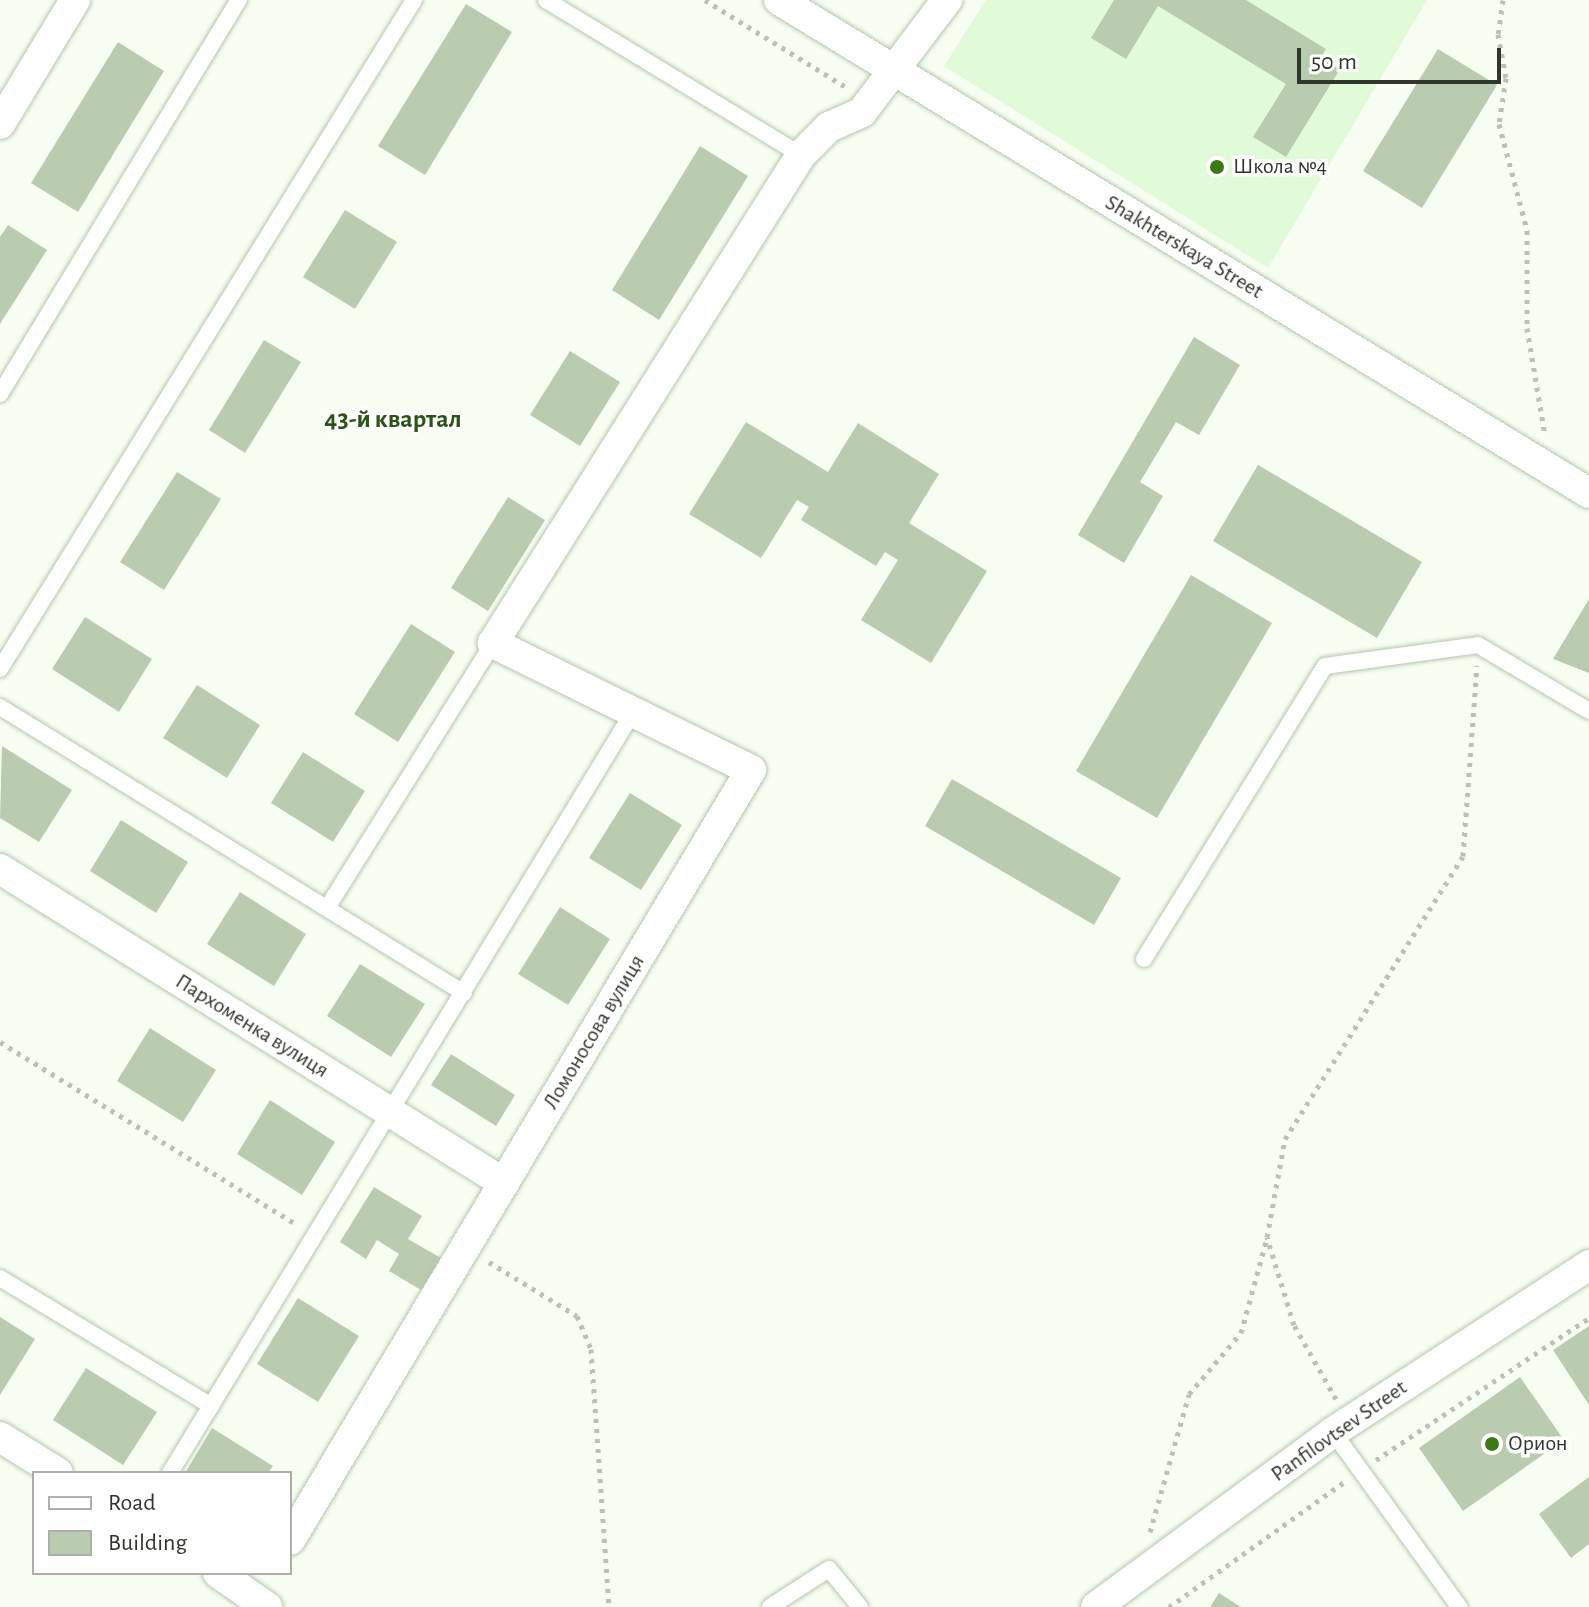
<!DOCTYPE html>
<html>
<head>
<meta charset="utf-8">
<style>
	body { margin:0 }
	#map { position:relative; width:1589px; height:1607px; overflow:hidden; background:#f7fff3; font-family:"Alegreya Sans",sans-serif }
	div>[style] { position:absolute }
	.built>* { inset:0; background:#e1fad7 }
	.building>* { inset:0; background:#b9ccb0 }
	.path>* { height:5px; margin-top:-2.5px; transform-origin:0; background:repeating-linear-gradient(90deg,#bac1b6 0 4px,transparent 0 10px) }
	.roads { filter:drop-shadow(0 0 2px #b4c7ac) drop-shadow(0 0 2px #b4c7ac) }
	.lane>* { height:16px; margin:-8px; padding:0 8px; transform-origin:8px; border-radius:8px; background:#fff }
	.street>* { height:30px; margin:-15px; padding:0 15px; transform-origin:15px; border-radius:15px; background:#fff }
	.dots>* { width:22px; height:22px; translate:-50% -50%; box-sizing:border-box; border:4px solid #fff; border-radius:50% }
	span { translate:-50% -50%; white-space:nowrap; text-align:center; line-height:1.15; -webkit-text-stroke:7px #fff; paint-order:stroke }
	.poi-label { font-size:22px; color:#2f362b }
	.left { translate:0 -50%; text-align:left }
	.street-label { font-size:22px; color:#2f362b }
	.quarter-label { font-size:26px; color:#2d5417; font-weight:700 }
	.legend { position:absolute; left:32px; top:1471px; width:260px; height:104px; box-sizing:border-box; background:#fff; border:2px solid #acafaa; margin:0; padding:10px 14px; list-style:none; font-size:24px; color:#2f362b }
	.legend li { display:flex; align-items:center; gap:16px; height:40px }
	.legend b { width:40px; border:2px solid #acafaa }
	.scale { position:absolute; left:1297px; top:48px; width:204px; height:36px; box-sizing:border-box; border:4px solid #2f362b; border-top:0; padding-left:10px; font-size:24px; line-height:28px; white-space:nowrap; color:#2f362b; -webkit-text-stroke:6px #fff; paint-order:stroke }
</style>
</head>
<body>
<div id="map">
	<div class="built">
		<div style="clip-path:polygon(986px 0,1427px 0,1268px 268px,944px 66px)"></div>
	</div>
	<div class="building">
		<div style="clip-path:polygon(1114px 0,1246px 0,1326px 49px,1320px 58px,1340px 69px,1286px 157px,1253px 137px,1286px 84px,1158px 6px,1126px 59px,1091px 38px)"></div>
		<div style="clip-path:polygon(466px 4px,512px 32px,425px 175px,378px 146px)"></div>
		<div style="clip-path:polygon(118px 42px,164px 71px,78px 212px,31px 183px)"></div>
		<div style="clip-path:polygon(1438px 49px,1497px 85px,1422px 208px,1363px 171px)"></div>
		<div style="clip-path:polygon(700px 146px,748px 176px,659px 320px,612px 290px)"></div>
		<div style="clip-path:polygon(345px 210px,397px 242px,355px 309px,303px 277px)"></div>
		<div style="clip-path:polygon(8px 225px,47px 250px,0 324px,0 237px)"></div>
		<div style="clip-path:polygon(1194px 337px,1240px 365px,1199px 435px,1176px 422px,1140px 482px,1163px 496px,1124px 563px,1078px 535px)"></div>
		<div style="clip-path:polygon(264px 340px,301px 362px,245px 453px,209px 430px)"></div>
		<div style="clip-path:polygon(570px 351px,620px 382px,580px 446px,530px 415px)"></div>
		<div style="clip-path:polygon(746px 422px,828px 472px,858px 423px,939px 474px,909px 523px,987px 571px,931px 663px,861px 620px,898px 560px,885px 552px,876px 566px,801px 520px,809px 507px,797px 500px,761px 558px,689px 514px)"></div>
		<div style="clip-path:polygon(1258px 465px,1422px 562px,1377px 638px,1213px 541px)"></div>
		<div style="clip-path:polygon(177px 472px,221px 499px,164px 590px,120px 562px)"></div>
		<div style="clip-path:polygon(508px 497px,545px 520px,488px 611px,451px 588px)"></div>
		<div style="clip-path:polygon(1191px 575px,1272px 623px,1157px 818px,1076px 771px)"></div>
		<div style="clip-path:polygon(1589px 599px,1589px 673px,1553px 659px)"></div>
		<div style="clip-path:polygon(85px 617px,152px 659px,119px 712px,52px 669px)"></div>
		<div style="clip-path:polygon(411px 624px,455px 652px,398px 742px,354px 714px)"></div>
		<div style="clip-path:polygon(197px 685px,260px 725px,227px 778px,163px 738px)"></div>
		<div style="clip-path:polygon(2px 746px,72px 790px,39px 842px,0 818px)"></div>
		<div style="clip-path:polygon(303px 752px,365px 791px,333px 842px,271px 803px)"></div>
		<div style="clip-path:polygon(952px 779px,1121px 878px,1094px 925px,925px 826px)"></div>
		<div style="clip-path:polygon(630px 793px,682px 825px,641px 890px,589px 858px)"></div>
		<div style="clip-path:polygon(121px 820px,188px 862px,156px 913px,90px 871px)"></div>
		<div style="clip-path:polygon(240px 892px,306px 934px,274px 986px,207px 944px)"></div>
		<div style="clip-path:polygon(560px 907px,610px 939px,568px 1005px,518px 974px)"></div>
		<div style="clip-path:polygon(360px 964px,425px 1004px,391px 1057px,327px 1016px)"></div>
		<div style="clip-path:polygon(150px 1028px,216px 1070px,183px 1122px,117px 1081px)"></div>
		<div style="clip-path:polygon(451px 1054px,515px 1095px,496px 1126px,431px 1085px)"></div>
		<div style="clip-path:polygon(270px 1100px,335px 1142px,302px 1195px,237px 1154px)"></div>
		<div style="clip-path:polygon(374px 1187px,422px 1216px,408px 1239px,441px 1258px,421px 1290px,389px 1271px,399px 1254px,377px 1240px,366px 1259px,340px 1242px)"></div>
		<div style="clip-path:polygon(298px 1298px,359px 1336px,318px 1402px,257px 1364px)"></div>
		<div style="clip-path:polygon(0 1317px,35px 1339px,0 1395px)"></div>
		<div style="clip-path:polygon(1589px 1326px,1589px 1405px,1553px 1350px)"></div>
		<div style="clip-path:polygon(86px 1368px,157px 1412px,123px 1465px,53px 1420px)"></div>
		<div style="clip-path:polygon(1520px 1377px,1564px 1440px,1463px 1511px,1419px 1448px)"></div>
		<div style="clip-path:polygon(212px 1428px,273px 1466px,268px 1473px,185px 1473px)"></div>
		<div style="clip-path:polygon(1589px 1477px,1589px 1544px,1571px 1558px,1539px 1514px)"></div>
		<div style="clip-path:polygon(1219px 1593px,1241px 1607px,1210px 1607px)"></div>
	</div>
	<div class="path">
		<div style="left:705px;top:0;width:169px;rotate:31.7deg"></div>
		<div style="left:1503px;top:0;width:34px;rotate:98deg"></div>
		<div style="left:1498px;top:34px;width:45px;rotate:79.7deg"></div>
		<div style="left:1506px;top:78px;width:47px;rotate:98.7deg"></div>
		<div style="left:1499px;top:124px;width:110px;rotate:75.2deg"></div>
		<div style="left:1527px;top:230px;width:98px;rotate:90deg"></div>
		<div style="left:1527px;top:328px;width:109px;rotate:80.5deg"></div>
		<div style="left:0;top:1042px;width:349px;rotate:31.6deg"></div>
		<div style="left:489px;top:1262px;width:103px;rotate:31.5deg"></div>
		<div style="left:577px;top:1316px;width:36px;rotate:67deg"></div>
		<div style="left:591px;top:1349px;width:259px;rotate:86deg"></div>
		<div style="left:1336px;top:1399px;width:85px;rotate:-119.6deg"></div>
		<div style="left:1294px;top:1325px;width:92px;rotate:-107.1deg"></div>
		<div style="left:1267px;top:1237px;width:100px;rotate:-79.6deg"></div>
		<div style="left:1285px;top:1139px;width:334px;rotate:-57.8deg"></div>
		<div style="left:1463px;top:856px;width:191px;rotate:-85.8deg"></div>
		<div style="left:1376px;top:1460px;width:256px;rotate:-33.7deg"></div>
		<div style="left:1150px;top:1532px;width:143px;rotate:-74.2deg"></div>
		<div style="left:1189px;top:1394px;width:80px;rotate:-49.6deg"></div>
		<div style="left:1241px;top:1333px;width:98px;rotate:-74.7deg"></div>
		<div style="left:1169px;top:1607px;width:215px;rotate:-35.5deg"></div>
	</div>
	<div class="roads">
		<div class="lane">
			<div style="left:546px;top:0;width:298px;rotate:31.3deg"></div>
			<div style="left:0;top:394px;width:461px;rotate:-58.8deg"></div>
			<div style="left:0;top:669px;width:787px;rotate:-58.25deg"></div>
			<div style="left:0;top:707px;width:545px;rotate:31.65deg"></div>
			<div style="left:327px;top:908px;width:313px;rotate:-57.9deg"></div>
			<div style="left:1144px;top:959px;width:344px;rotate:-58.3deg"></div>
			<div style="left:1325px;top:666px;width:154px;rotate:-7.8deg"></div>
			<div style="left:1478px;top:645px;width:129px;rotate:30.7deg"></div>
			<div style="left:0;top:1278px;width:247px;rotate:31.2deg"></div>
			<div style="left:1333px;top:1432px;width:216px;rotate:54.2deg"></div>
			<div style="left:170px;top:1473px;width:891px;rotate:-58.68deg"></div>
			<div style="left:770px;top:1607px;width:70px;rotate:-32.8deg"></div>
			<div style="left:829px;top:1569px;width:49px;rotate:50.8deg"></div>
		</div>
		<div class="street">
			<div style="left:779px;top:0;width:948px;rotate:31.33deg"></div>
			<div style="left:0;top:124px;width:145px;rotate:-58.8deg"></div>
			<div style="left:0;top:869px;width:594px;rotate:31.92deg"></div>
			<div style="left:0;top:1437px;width:68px;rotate:31.8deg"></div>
			<div style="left:290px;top:1540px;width:897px;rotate:-59.09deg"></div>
			<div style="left:751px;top:770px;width:288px;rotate:-153.8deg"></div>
			<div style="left:493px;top:643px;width:577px;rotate:-57.74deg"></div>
			<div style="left:801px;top:155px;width:40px;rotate:-45deg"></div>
			<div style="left:829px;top:127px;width:36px;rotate:-24deg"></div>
			<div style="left:862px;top:112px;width:141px;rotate:-52.8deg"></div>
			<div style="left:218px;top:1573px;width:60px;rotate:34.8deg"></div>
			<div style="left:1096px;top:1607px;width:295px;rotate:-36.4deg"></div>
			<div style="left:1333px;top:1432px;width:306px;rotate:-33.1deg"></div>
		</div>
	</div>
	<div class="dots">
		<div style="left:1217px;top:167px;background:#3c7913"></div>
		<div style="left:1492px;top:1444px;background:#3c7913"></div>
	</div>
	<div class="poi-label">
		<span class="left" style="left:1233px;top:167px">Школа №4</span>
		<span class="left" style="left:1508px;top:1444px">Орион</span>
	</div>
	<div class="street-label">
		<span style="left:1184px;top:247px;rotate:31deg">Shakhterskaya Street</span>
		<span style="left:252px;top:1026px;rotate:32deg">Пархоменка вулиця</span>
		<span style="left:594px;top:1032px;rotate:-59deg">Ломоносова вулиця</span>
		<span style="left:1339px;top:1431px;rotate:-35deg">Panfilovtsev Street</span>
	</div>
	<div class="quarter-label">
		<span style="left:393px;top:420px">43-й квартал</span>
	</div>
	<ul class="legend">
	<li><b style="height:10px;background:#fff"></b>Road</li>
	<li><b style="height:22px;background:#b9ccb0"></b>Building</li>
	</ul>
	<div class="scale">50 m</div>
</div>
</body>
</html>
